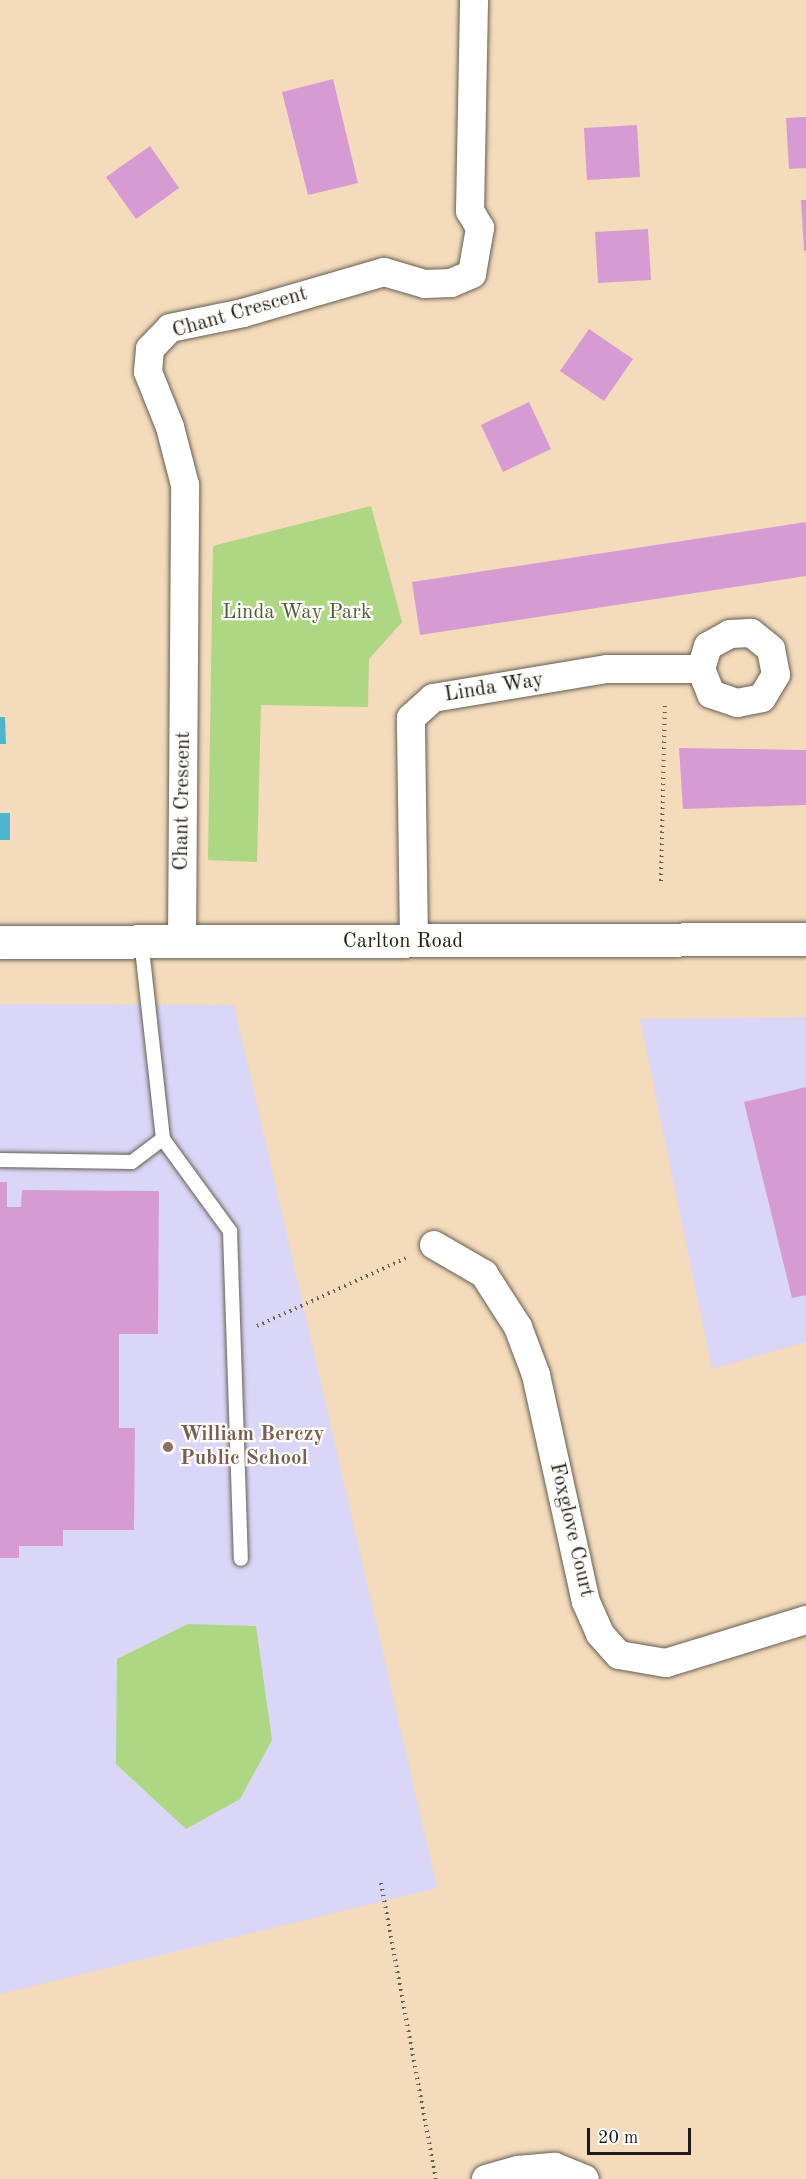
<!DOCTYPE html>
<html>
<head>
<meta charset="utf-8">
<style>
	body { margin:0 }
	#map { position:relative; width:806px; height:2179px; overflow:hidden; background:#f3dbbb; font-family:"Old Standard TT",serif }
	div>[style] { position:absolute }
	.built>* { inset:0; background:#dad6f7 }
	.green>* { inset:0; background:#add782 }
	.water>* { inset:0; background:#4db5cc }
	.building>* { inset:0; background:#d79bd4 }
	.path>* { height:4px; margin-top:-2px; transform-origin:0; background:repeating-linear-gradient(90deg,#675f54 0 1.5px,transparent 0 6px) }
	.roads { filter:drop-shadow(0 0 2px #675f54) drop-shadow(0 0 2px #675f54) }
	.service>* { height:14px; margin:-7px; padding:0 7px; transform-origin:7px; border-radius:7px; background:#fff }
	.minor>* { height:28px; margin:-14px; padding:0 14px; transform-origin:14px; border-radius:14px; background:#fff }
	.secondary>* { height:33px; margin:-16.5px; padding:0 16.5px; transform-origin:16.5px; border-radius:16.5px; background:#fff }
	.dots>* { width:16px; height:16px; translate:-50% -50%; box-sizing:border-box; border:3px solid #fdfcf7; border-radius:50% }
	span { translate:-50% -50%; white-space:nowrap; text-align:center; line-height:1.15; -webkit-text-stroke:4.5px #fdfcf7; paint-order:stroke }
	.street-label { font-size:21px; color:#1c1c1c }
	.park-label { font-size:21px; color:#4f5d40 }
	.education-label { font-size:21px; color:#785e54; font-weight:700 }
	.left { translate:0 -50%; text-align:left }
	.scale { position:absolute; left:587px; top:2128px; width:104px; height:27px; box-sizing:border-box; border:3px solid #1c1c1c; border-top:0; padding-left:8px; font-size:18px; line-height:21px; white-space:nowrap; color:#1c1c1c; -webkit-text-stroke:4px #fdfcf7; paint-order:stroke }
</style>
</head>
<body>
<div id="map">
	<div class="built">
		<div style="clip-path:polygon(0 1004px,234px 1005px,437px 1888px,0 1994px)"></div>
		<div style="clip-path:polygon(806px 1017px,806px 1342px,712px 1369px,640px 1019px)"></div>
	</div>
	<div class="green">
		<div style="clip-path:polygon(371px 506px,402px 622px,369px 659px,368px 707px,261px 705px,257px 862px,208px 860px,213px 546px)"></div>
		<div style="clip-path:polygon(188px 1624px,256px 1626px,272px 1740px,240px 1799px,186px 1829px,116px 1764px,117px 1659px)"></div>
	</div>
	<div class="water">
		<div style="clip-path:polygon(0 717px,5px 717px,6px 744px,0 744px)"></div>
		<div style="clip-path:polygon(0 813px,10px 813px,10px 840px,0 840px)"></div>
	</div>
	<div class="building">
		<div style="clip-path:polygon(333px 79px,358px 183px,308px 195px,282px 92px)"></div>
		<div style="clip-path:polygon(806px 117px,806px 168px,789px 169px,786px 118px)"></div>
		<div style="clip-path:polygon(637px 125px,640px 177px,587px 180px,584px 128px)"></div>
		<div style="clip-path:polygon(150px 146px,179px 188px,136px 219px,106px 177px)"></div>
		<div style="clip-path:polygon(801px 200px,806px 200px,806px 251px,804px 251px)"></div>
		<div style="clip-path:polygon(648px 229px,651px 280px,598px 283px,595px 232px)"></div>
		<div style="clip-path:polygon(589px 329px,633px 359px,604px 401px,560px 371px)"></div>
		<div style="clip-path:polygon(529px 402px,551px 449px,503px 472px,481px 425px)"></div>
		<div style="clip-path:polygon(806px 522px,806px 576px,420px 635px,412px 582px)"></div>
		<div style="clip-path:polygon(679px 748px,806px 750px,806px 805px,683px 809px)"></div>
		<div style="clip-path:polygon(806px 1087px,806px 1295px,792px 1298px,744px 1102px)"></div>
		<div style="clip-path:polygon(0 1182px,7px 1182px,7px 1207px,21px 1207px,22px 1190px,159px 1191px,158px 1334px,119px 1334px,119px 1428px,135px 1428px,134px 1530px,63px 1530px,63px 1546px,19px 1546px,19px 1558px,0 1558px)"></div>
	</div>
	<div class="path">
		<div style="left:661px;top:881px;width:180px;rotate:-88.7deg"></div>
		<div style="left:257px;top:1326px;width:164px;rotate:-24.5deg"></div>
		<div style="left:381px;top:1883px;width:301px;rotate:79.5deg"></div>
	</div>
	<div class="roads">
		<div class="service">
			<div style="left:163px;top:1139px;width:114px;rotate:53.9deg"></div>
			<div style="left:230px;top:1231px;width:328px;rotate:88.1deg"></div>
			<div style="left:0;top:1160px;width:132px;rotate:0.9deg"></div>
			<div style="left:132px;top:1162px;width:39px;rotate:-37deg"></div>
			<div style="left:163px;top:1139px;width:199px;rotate:-96.3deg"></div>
		</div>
		<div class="minor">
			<div style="left:182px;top:942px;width:457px;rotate:-89.6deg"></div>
			<div style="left:185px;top:485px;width:60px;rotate:-104.5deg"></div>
			<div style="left:170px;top:427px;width:59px;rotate:-111.8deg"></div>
			<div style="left:148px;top:372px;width:23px;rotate:-85deg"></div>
			<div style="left:150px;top:349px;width:29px;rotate:-46deg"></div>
			<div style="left:170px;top:328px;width:75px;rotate:-11.6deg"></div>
			<div style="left:243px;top:313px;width:147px;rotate:-16.2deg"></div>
			<div style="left:384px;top:272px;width:43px;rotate:16.3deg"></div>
			<div style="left:425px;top:284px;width:26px;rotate:-2deg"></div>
			<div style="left:451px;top:283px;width:23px;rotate:-23deg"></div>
			<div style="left:472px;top:274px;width:47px;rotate:-80.1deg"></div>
			<div style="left:480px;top:228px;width:20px;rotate:-120deg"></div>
			<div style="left:470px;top:211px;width:211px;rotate:-88.9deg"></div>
			<div style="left:414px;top:942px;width:224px;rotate:-90.8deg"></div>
			<div style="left:411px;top:718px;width:30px;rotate:-42deg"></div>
			<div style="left:433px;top:698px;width:176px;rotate:-9.5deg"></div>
			<div style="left:607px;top:669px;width:94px"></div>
			<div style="left:701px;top:669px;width:27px;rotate:68deg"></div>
			<div style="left:711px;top:694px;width:28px;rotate:19deg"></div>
			<div style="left:737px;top:703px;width:25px;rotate:-11deg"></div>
			<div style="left:762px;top:698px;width:27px;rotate:-59deg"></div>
			<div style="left:776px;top:675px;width:26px;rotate:-101deg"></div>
			<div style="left:771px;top:649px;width:26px;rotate:-141deg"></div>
			<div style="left:751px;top:633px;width:21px;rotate:177deg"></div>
			<div style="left:730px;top:634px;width:25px;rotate:151deg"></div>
			<div style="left:708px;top:646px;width:24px;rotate:107deg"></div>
			<div style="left:434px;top:1245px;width:58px;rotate:30.1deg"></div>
			<div style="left:484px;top:1274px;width:63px;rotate:57.3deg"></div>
			<div style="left:518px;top:1327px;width:51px;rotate:69.4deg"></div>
			<div style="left:536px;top:1375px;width:232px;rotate:77.6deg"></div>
			<div style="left:586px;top:1602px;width:35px;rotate:66deg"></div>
			<div style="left:600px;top:1634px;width:28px;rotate:48deg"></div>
			<div style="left:619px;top:1655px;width:48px;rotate:9.7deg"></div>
			<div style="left:666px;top:1663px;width:146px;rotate:-17.1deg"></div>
			<div style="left:486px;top:2179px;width:33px;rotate:-16deg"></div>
			<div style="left:518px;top:2170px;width:37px;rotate:-5deg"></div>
			<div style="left:555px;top:2167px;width:32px;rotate:22deg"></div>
		</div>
		<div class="secondary">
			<div style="left:0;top:942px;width:806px;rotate:-0.21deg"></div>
		</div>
	</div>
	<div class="dots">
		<div style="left:168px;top:1447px;background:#8d6e63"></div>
	</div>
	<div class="street-label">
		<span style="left:240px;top:313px;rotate:-16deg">Chant Crescent</span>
		<span style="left:494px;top:688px;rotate:-9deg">Linda Way</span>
		<span style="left:183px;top:801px;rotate:-89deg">Chant Crescent</span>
		<span style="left:403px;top:942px">Carlton Road</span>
		<span style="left:571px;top:1530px;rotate:77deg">Foxglove Court</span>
	</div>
	<div class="park-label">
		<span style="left:297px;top:613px">Linda Way Park</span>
	</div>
	<div class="education-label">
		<span class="left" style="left:180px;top:1447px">William Berczy<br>Public School</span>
	</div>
	<div class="scale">20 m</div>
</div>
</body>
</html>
